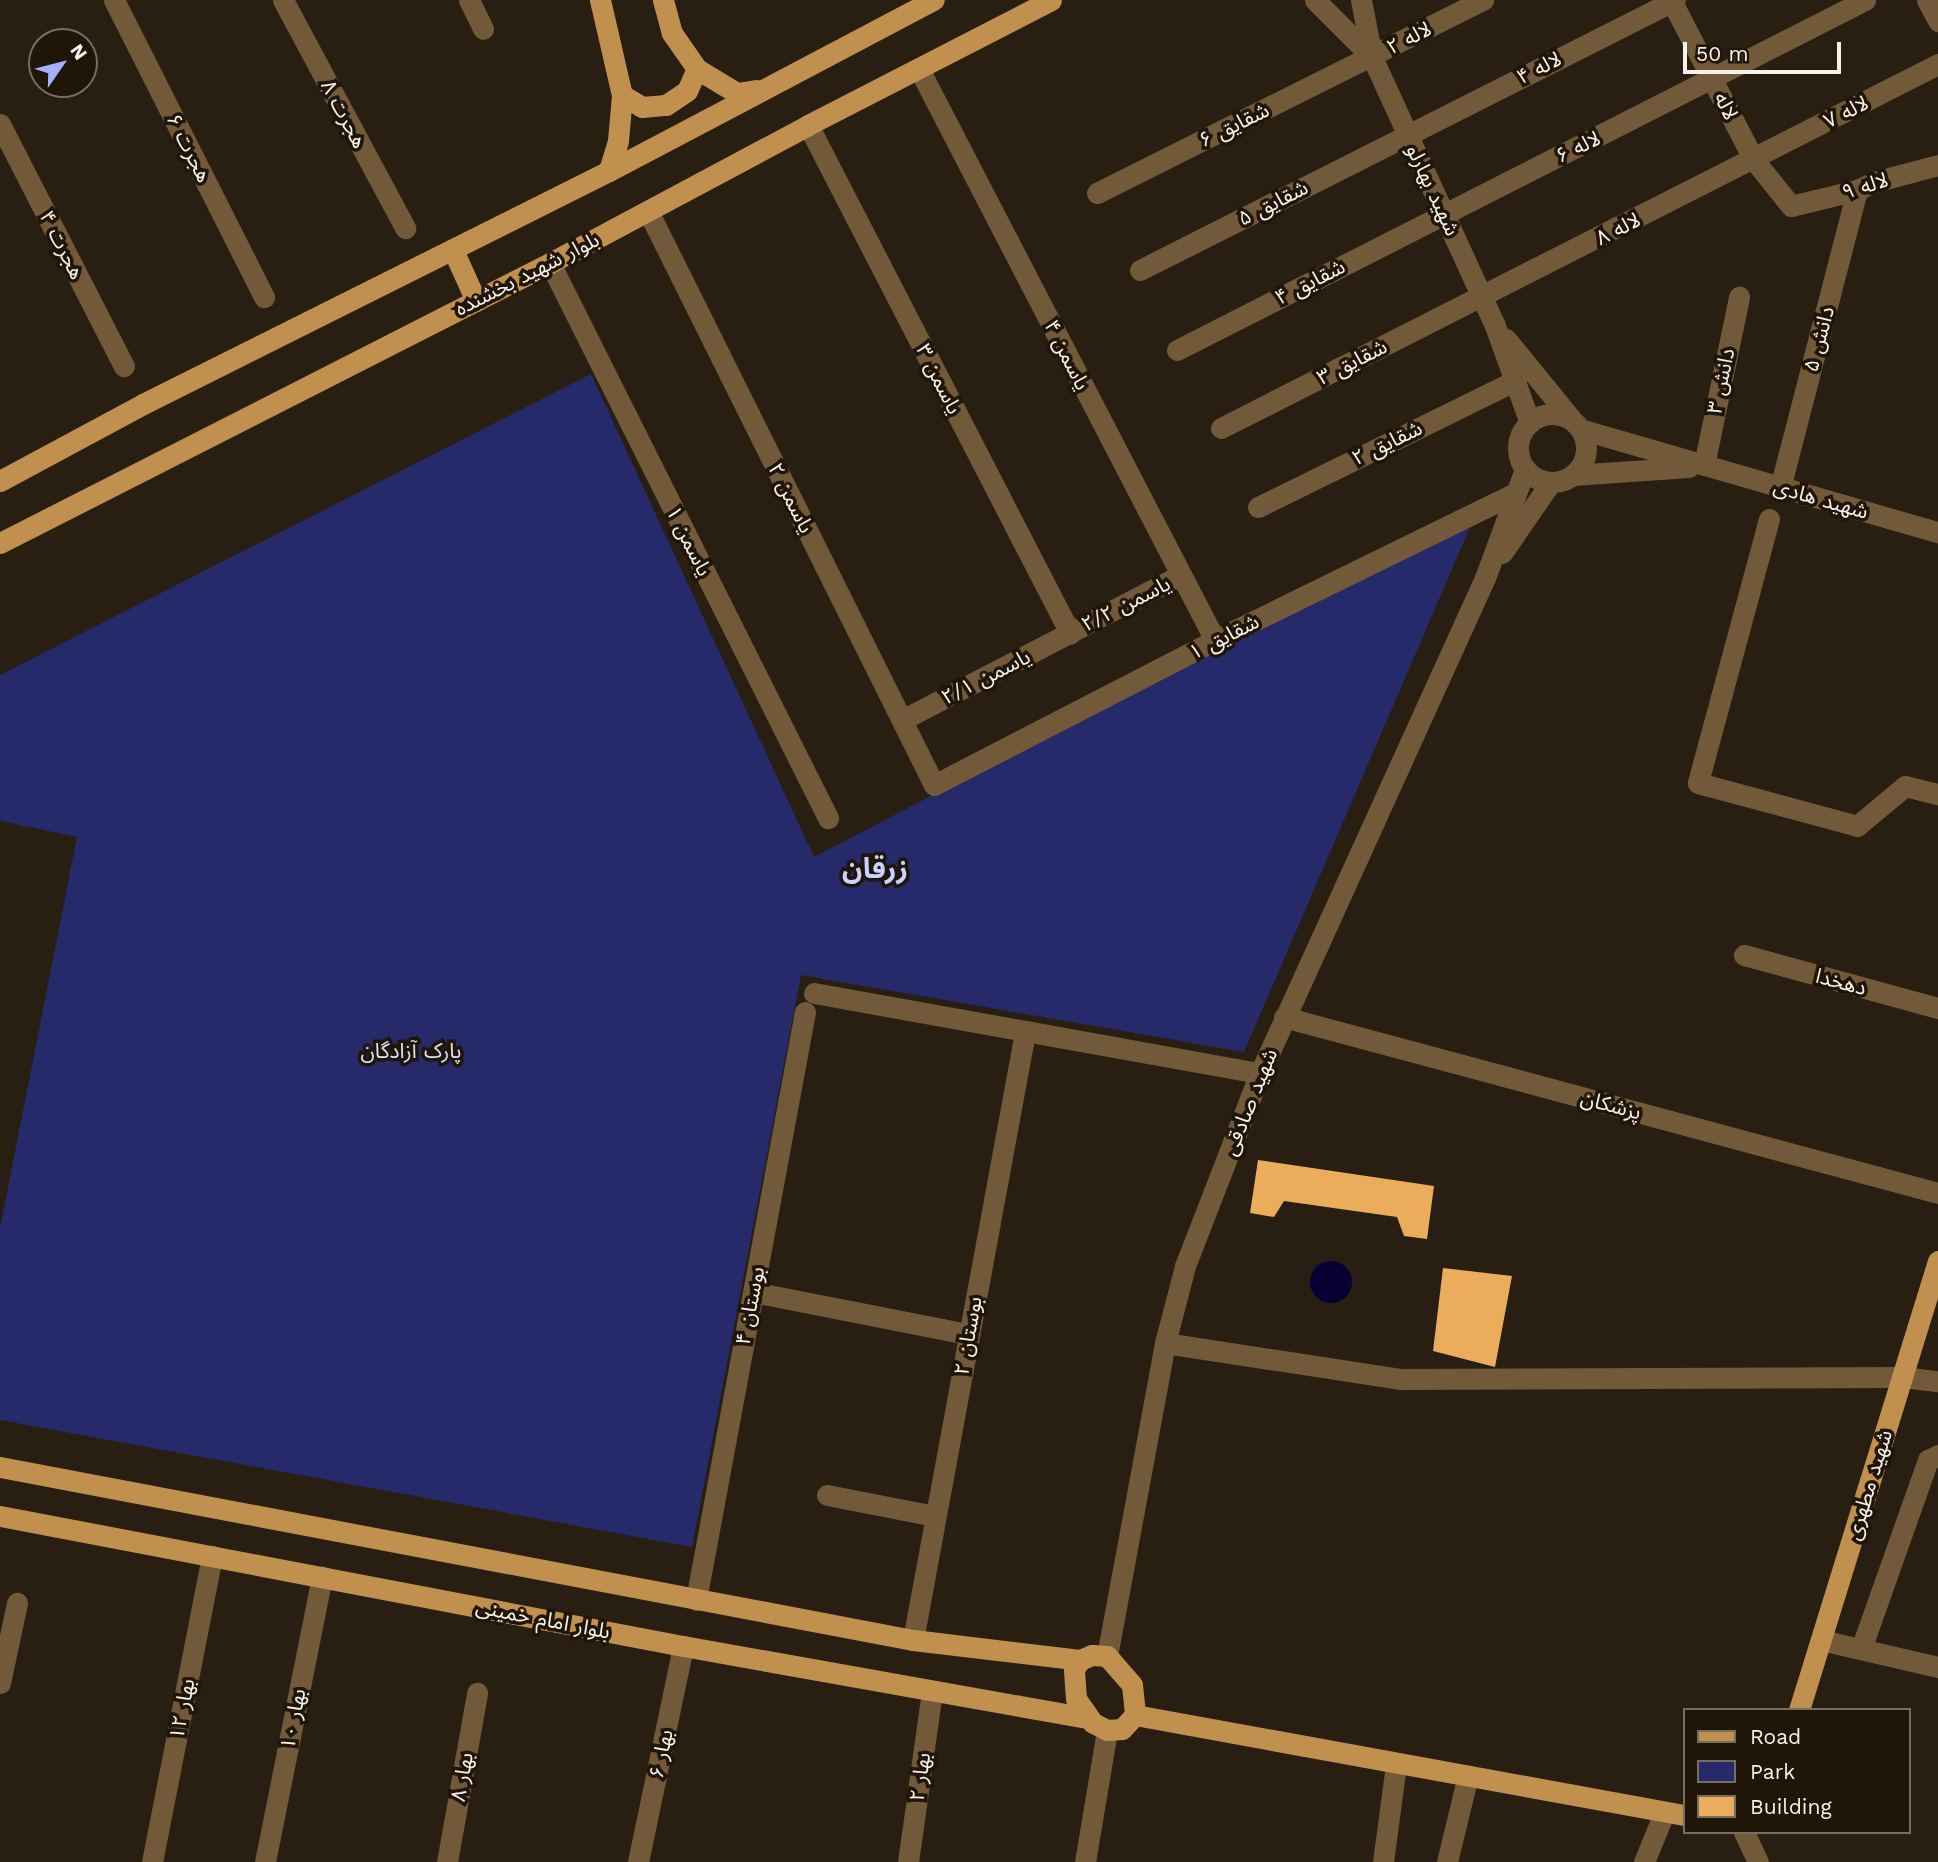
<!DOCTYPE html>
<html>
<head>
<meta charset="utf-8">
<style>
	body { margin:0 }
	#map { position:relative; width:1938px; height:1862px; overflow:hidden; background:#281e12; font-family:"Work Sans","Noto Sans Arabic",sans-serif }
	div>[style] { position:absolute }
	.green>* { inset:0; background:#262a6a }
	.water>* { inset:0; background:#070033 }
	.round { border-radius:50% }
	.building>* { inset:0; background:#ebad5c }
	.minor>* { height:21px; margin:-10.5px; padding:0 10.5px; transform-origin:10.5px; border-radius:10.5px; background:#71593a }
	.minor>.ring { margin:-10.5px; padding:0; box-sizing:content-box; background:none; border:21px solid #71593a; border-radius:50% }
	.major>* { height:21px; margin:-10.5px; padding:0 10.5px; transform-origin:10.5px; border-radius:10.5px; background:#c2904e }
	span { translate:-50% -50%; white-space:nowrap; text-align:center; line-height:1.15; -webkit-text-stroke:7px #1f1509; paint-order:stroke }
	.street-label { font-size:21px; color:#f8f1e9 }
	.park-label { font-size:21px; color:#dde2f8 }
	.district-label { font-size:28px; color:#c9d2fd; font-weight:700 }
	.legend { position:absolute; left:1683px; top:1708px; width:228px; height:126px; box-sizing:border-box; background:#1f1509; border:2px solid #766d63; margin:0; padding:9px 12px; list-style:none; font-size:21px; color:#f8f1e9 }
	.legend li { display:flex; align-items:center; gap:14px; height:35px }
	.legend b { width:35px; border:2px solid #766d63 }
	.north { position:absolute; left:28px; top:28px; width:70px; height:70px; box-sizing:border-box; background:#1f1509; border:2px solid #766d63; border-radius:50%; rotate:55deg; font-size:19px; font-weight:700; line-height:28px; text-align:center; color:#f8f1e9 }
	.north::after { content:''; display:block; margin:auto; width:24px; height:32px; background:#a4b2fc; clip-path:polygon(50% 0,100% 100%,50% 72%,0 100%) }
	.scale { position:absolute; left:1683px; top:42px; width:158px; height:32px; box-sizing:border-box; border:4px solid #f8f1e9; border-top:0; padding-left:9px; font-size:21px; line-height:24px; white-space:nowrap; color:#f8f1e9; -webkit-text-stroke:5px #1f1509; paint-order:stroke }
</style>
</head>
<body>
<div id="map">
	<div class="green">
		<div style="clip-path:polygon(591px 374px,814px 857px,1477px 511px,1244px 1052px,801px 975px,692px 1547px,0 1420px,0 1228px,77px 837px,0 821px,0 675px)"></div>
	</div>
	<div class="water">
		<div class="round" style="left:1310px;top:1261px;width:42px;height:42px"></div>
	</div>
	<div class="building">
		<div style="clip-path:polygon(1258px 1160px,1434px 1186px,1427px 1239px,1404px 1236px,1397px 1217px,1284px 1201px,1274px 1217px,1250px 1213px)"></div>
		<div style="clip-path:polygon(1443px 1268px,1512px 1276px,1495px 1367px,1433px 1351px)"></div>
	</div>
	<div class="minor">
		<div style="left:114px;top:0;width:333px;rotate:63.2deg"></div>
		<div style="left:283px;top:0;width:259px;rotate:61.8deg"></div>
		<div style="left:469px;top:0;width:32px;rotate:64deg"></div>
		<div style="left:1315px;top:0;width:81px;rotate:45deg"></div>
		<div style="left:1361px;top:0;width:58px;rotate:79.1deg"></div>
		<div style="left:1372px;top:57px;width:293px;rotate:65.4deg"></div>
		<div style="left:1494px;top:323px;width:106px;rotate:70.2deg"></div>
		<div style="left:1671px;top:0;width:180px;rotate:62.6deg"></div>
		<div style="left:1754px;top:160px;width:59px;rotate:51.2deg"></div>
		<div style="left:1791px;top:206px;width:68px;rotate:-13.6deg"></div>
		<div style="left:1857px;top:190px;width:19px;rotate:-25deg"></div>
		<div style="left:1874px;top:182px;width:66px;rotate:-14.9deg"></div>
		<div style="left:1927px;top:0;width:24px;rotate:62deg"></div>
		<div style="left:919px;top:69px;width:643px;rotate:62.6deg"></div>
		<div style="left:0;top:124px;width:272px;rotate:62.9deg"></div>
		<div style="left:808px;top:125px;width:572px;rotate:62.72deg"></div>
		<div style="left:1097px;top:193px;width:432px;rotate:-26.6deg"></div>
		<div style="left:648px;top:211px;width:641px;rotate:63.51deg"></div>
		<div style="left:934px;top:785px;width:316px;rotate:-27.3deg"></div>
		<div style="left:1215px;top:640px;width:334px;rotate:-26.1deg"></div>
		<div style="left:550px;top:263px;width:621px;rotate:63.39deg"></div>
		<div style="left:1140px;top:270px;width:599px;rotate:-26.78deg"></div>
		<div style="left:1506px;top:339px;width:104px;rotate:50.8deg"></div>
		<div style="left:1177px;top:350px;width:772px;rotate:-26.96deg"></div>
		<div class="ring" style="left:1518px;top:414px;width:47px;height:47px"></div>
		<div style="left:1221px;top:428px;width:804px;rotate:-26.92deg"></div>
		<div style="left:1580px;top:429px;width:373px;rotate:16.1deg"></div>
		<div style="left:1704px;top:465px;width:172px;rotate:-78.2deg"></div>
		<div style="left:1573px;top:475px;width:116px;rotate:-3.9deg"></div>
		<div style="left:1780px;top:488px;width:308px;rotate:-75.5deg"></div>
		<div style="left:1258px;top:507px;width:288px;rotate:-26.2deg"></div>
		<div style="left:1769px;top:519px;width:273px;rotate:105.1deg"></div>
		<div style="left:1698px;top:783px;width:165px;rotate:15.1deg"></div>
		<div style="left:1857px;top:826px;width:62px;rotate:-39.8deg"></div>
		<div style="left:1905px;top:786px;width:34px;rotate:14deg"></div>
		<div style="left:1502px;top:553px;width:86px;rotate:-55.4deg"></div>
		<div style="left:902px;top:720px;width:314px;rotate:-27.5deg"></div>
		<div style="left:1744px;top:955px;width:201px;rotate:15.3deg"></div>
		<div style="left:814px;top:993px;width:453px;rotate:10.2deg"></div>
		<div style="left:1284px;top:1017px;width:677px;rotate:15.06deg"></div>
		<div style="left:753px;top:1292px;width:219px;rotate:11.1deg"></div>
		<div style="left:1165px;top:1343px;width:239px;rotate:8.7deg"></div>
		<div style="left:1401px;top:1379px;width:502px;rotate:-0.23deg"></div>
		<div style="left:1903px;top:1377px;width:35px;rotate:7deg"></div>
		<div style="left:827px;top:1495px;width:110px;rotate:11deg"></div>
		<div style="left:696px;top:1600px;width:598px;rotate:-79.5deg"></div>
		<div style="left:913px;top:1640px;width:618px;rotate:-79.56deg"></div>
		<div style="left:1821px;top:1640px;width:120px;rotate:13deg"></div>
		<div style="left:1861px;top:1649px;width:201px;rotate:-70.5deg"></div>
		<div style="left:1928px;top:1460px;width:11px;rotate:-27deg"></div>
		<div style="left:1107px;top:1656px;width:318px;rotate:-79.5deg"></div>
		<div style="left:1165px;top:1343px;width:80px;rotate:-75.4deg"></div>
		<div style="left:1185px;top:1266px;width:207px;rotate:-68.8deg"></div>
		<div style="left:1260px;top:1073px;width:544px;rotate:-65.56deg"></div>
		<div style="left:1485px;top:578px;width:116px;rotate:-69.8deg"></div>
		<div style="left:0;top:1683px;width:82px;rotate:-78deg"></div>
		<div style="left:1744px;top:1832px;width:33px;rotate:65deg"></div>
		<div style="left:152px;top:1862px;width:312px;rotate:-78.9deg"></div>
		<div style="left:265px;top:1862px;width:291px;rotate:-78.7deg"></div>
		<div style="left:447px;top:1862px;width:172px;rotate:-79.9deg"></div>
		<div style="left:638px;top:1862px;width:221px;rotate:-78.2deg"></div>
		<div style="left:908px;top:1862px;width:172px;rotate:-82deg"></div>
		<div style="left:1085px;top:1862px;width:134px;rotate:-80.5deg"></div>
		<div style="left:1383px;top:1862px;width:99px;rotate:-82.4deg"></div>
		<div style="left:1447px;top:1862px;width:89px;rotate:-76.4deg"></div>
		<div style="left:1644px;top:1862px;width:53px;rotate:-67.8deg"></div>
	</div>
	<div class="major">
		<div style="left:600px;top:0;width:98px;rotate:77deg"></div>
		<div style="left:622px;top:95px;width:46px;rotate:95deg"></div>
		<div style="left:618px;top:141px;width:31px;rotate:107deg"></div>
		<div style="left:663px;top:0;width:34px;rotate:75deg"></div>
		<div style="left:672px;top:33px;width:44px;rotate:55.2deg"></div>
		<div style="left:697px;top:69px;width:47px;rotate:31deg"></div>
		<div style="left:737px;top:93px;width:19px;rotate:-9deg"></div>
		<div style="left:622px;top:95px;width:23px;rotate:31deg"></div>
		<div style="left:642px;top:107px;width:24px;rotate:-5deg"></div>
		<div style="left:666px;top:105px;width:25px;rotate:-34deg"></div>
		<div style="left:687px;top:91px;width:24px;rotate:-66deg"></div>
		<div style="left:453px;top:250px;width:56px;rotate:65.7deg"></div>
		<div style="left:0;top:481px;width:162px;rotate:-28.3deg"></div>
		<div style="left:143px;top:404px;width:521px;rotate:-26.57deg"></div>
		<div style="left:609px;top:171px;width:367px;rotate:-27.8deg"></div>
		<div style="left:0;top:543px;width:617px;rotate:-26.98deg"></div>
		<div style="left:550px;top:263px;width:293px;rotate:-28.1deg"></div>
		<div style="left:808px;top:125px;width:273px;rotate:-27.2deg"></div>
		<div style="left:0;top:1467px;width:929px;rotate:10.73deg"></div>
		<div style="left:913px;top:1640px;width:168px;rotate:6.8deg"></div>
		<div style="left:0;top:1516px;width:695px;rotate:10.78deg"></div>
		<div style="left:683px;top:1646px;width:410px;rotate:10.1deg"></div>
		<div style="left:1092px;top:1655px;width:15px;rotate:4deg"></div>
		<div style="left:1107px;top:1656px;width:38px;rotate:49deg"></div>
		<div style="left:1132px;top:1685px;width:30px;rotate:84deg"></div>
		<div style="left:1135px;top:1715px;width:19px;rotate:133deg"></div>
		<div style="left:1122px;top:1729px;width:15px;rotate:176deg"></div>
		<div style="left:1107px;top:1730px;width:16px;rotate:-153deg"></div>
		<div style="left:1093px;top:1723px;width:29px;rotate:-125deg"></div>
		<div style="left:1076px;top:1699px;width:30px;rotate:-94deg"></div>
		<div style="left:1074px;top:1669px;width:11px;rotate:-56deg"></div>
		<div style="left:1080px;top:1660px;width:13px;rotate:-23deg"></div>
		<div style="left:1799px;top:1710px;width:470px;rotate:-72.8deg"></div>
		<div style="left:1135px;top:1715px;width:558px;rotate:10.32deg"></div>
	</div>
	<div class="street-label">
		<span style="left:1409px;top:38px;rotate:-27deg">لاله ۲</span>
		<span style="left:1539px;top:68px;rotate:-27deg">لاله ۴</span>
		<span style="left:1726px;top:106px;rotate:63deg">لاله</span>
		<span style="left:1846px;top:112px;rotate:-27deg">لاله ۷</span>
		<span style="left:344px;top:114px;rotate:62deg">هجرت ۸</span>
		<span style="left:1234px;top:125px;rotate:-26deg">شقایق ۶</span>
		<span style="left:1578px;top:147px;rotate:-26deg">لاله ۶</span>
		<span style="left:189px;top:148px;rotate:63deg">هجرت ۶</span>
		<span style="left:1865px;top:186px;rotate:-17deg">لاله ۹</span>
		<span style="left:1433px;top:190px;rotate:65deg">شهید بهارلو</span>
		<span style="left:1273px;top:203px;rotate:-27deg">شقایق ۵</span>
		<span style="left:1618px;top:229px;rotate:-27deg">لاله ۸</span>
		<span style="left:62px;top:245px;rotate:63deg">هجرت ۴</span>
		<span style="left:527px;top:274px;rotate:-27deg">بلوار شهید بخشنده</span>
		<span style="left:1310px;top:282px;rotate:-27deg">شقایق ۴</span>
		<span style="left:1819px;top:339px;rotate:-75deg">دانش ۵</span>
		<span style="left:1067px;top:355px;rotate:63deg">یاسمن ۴</span>
		<span style="left:1352px;top:362px;rotate:-27deg">شقایق ۳</span>
		<span style="left:939px;top:379px;rotate:63deg">یاسمن ۳</span>
		<span style="left:1721px;top:381px;rotate:-78deg">دانش ۳</span>
		<span style="left:1387px;top:443px;rotate:-26deg">شقایق ۲</span>
		<span style="left:791px;top:498px;rotate:63deg">یاسمن ۲</span>
		<span style="left:1821px;top:499px;rotate:16deg">شهید هادی</span>
		<span style="left:689px;top:541px;rotate:63deg">یاسمن ۱</span>
		<span style="left:1126px;top:604px;rotate:-27deg">یاسمن ۲/۲</span>
		<span style="left:1224px;top:637px;rotate:-27deg">شقایق ۱</span>
		<span style="left:986px;top:677px;rotate:-27deg">یاسمن ۲/۱</span>
		<span style="left:1841px;top:982px;rotate:15deg">دهخدا</span>
		<span style="left:1250px;top:1102px;rotate:-68deg">شهید صادقی</span>
		<span style="left:1611px;top:1105px;rotate:15deg">پزشکان</span>
		<span style="left:750px;top:1306px;rotate:-79deg">بوستان ۴</span>
		<span style="left:968px;top:1336px;rotate:-80deg">بوستان ۲</span>
		<span style="left:1869px;top:1485px;rotate:-73deg">شهید مطهری</span>
		<span style="left:543px;top:1619px;rotate:11deg">بلوار امام خمینی</span>
		<span style="left:182px;top:1709px;rotate:-79deg">بهار ۱۲</span>
		<span style="left:293px;top:1719px;rotate:-79deg">بهار ۱۰</span>
		<span style="left:661px;top:1754px;rotate:-78deg">بهار ۶</span>
		<span style="left:462px;top:1777px;rotate:-80deg">بهار ۸</span>
		<span style="left:920px;top:1777px;rotate:-82deg">بهار ۲</span>
	</div>
	<div class="park-label">
		<span style="left:411px;top:1051px">پارک آزادگان</span>
	</div>
	<div class="district-label">
		<span style="left:875px;top:869px">زرقان</span>
	</div>
	<ul class="legend">
	<li><b style="height:9px;background:#c2904e"></b>Road</li>
	<li><b style="height:19px;background:#262a6a"></b>Park</li>
	<li><b style="height:19px;background:#ebad5c"></b>Building</li>
	</ul>
	<div class="north">N</div>
	<div class="scale">50 m</div>
</div>
</body>
</html>
